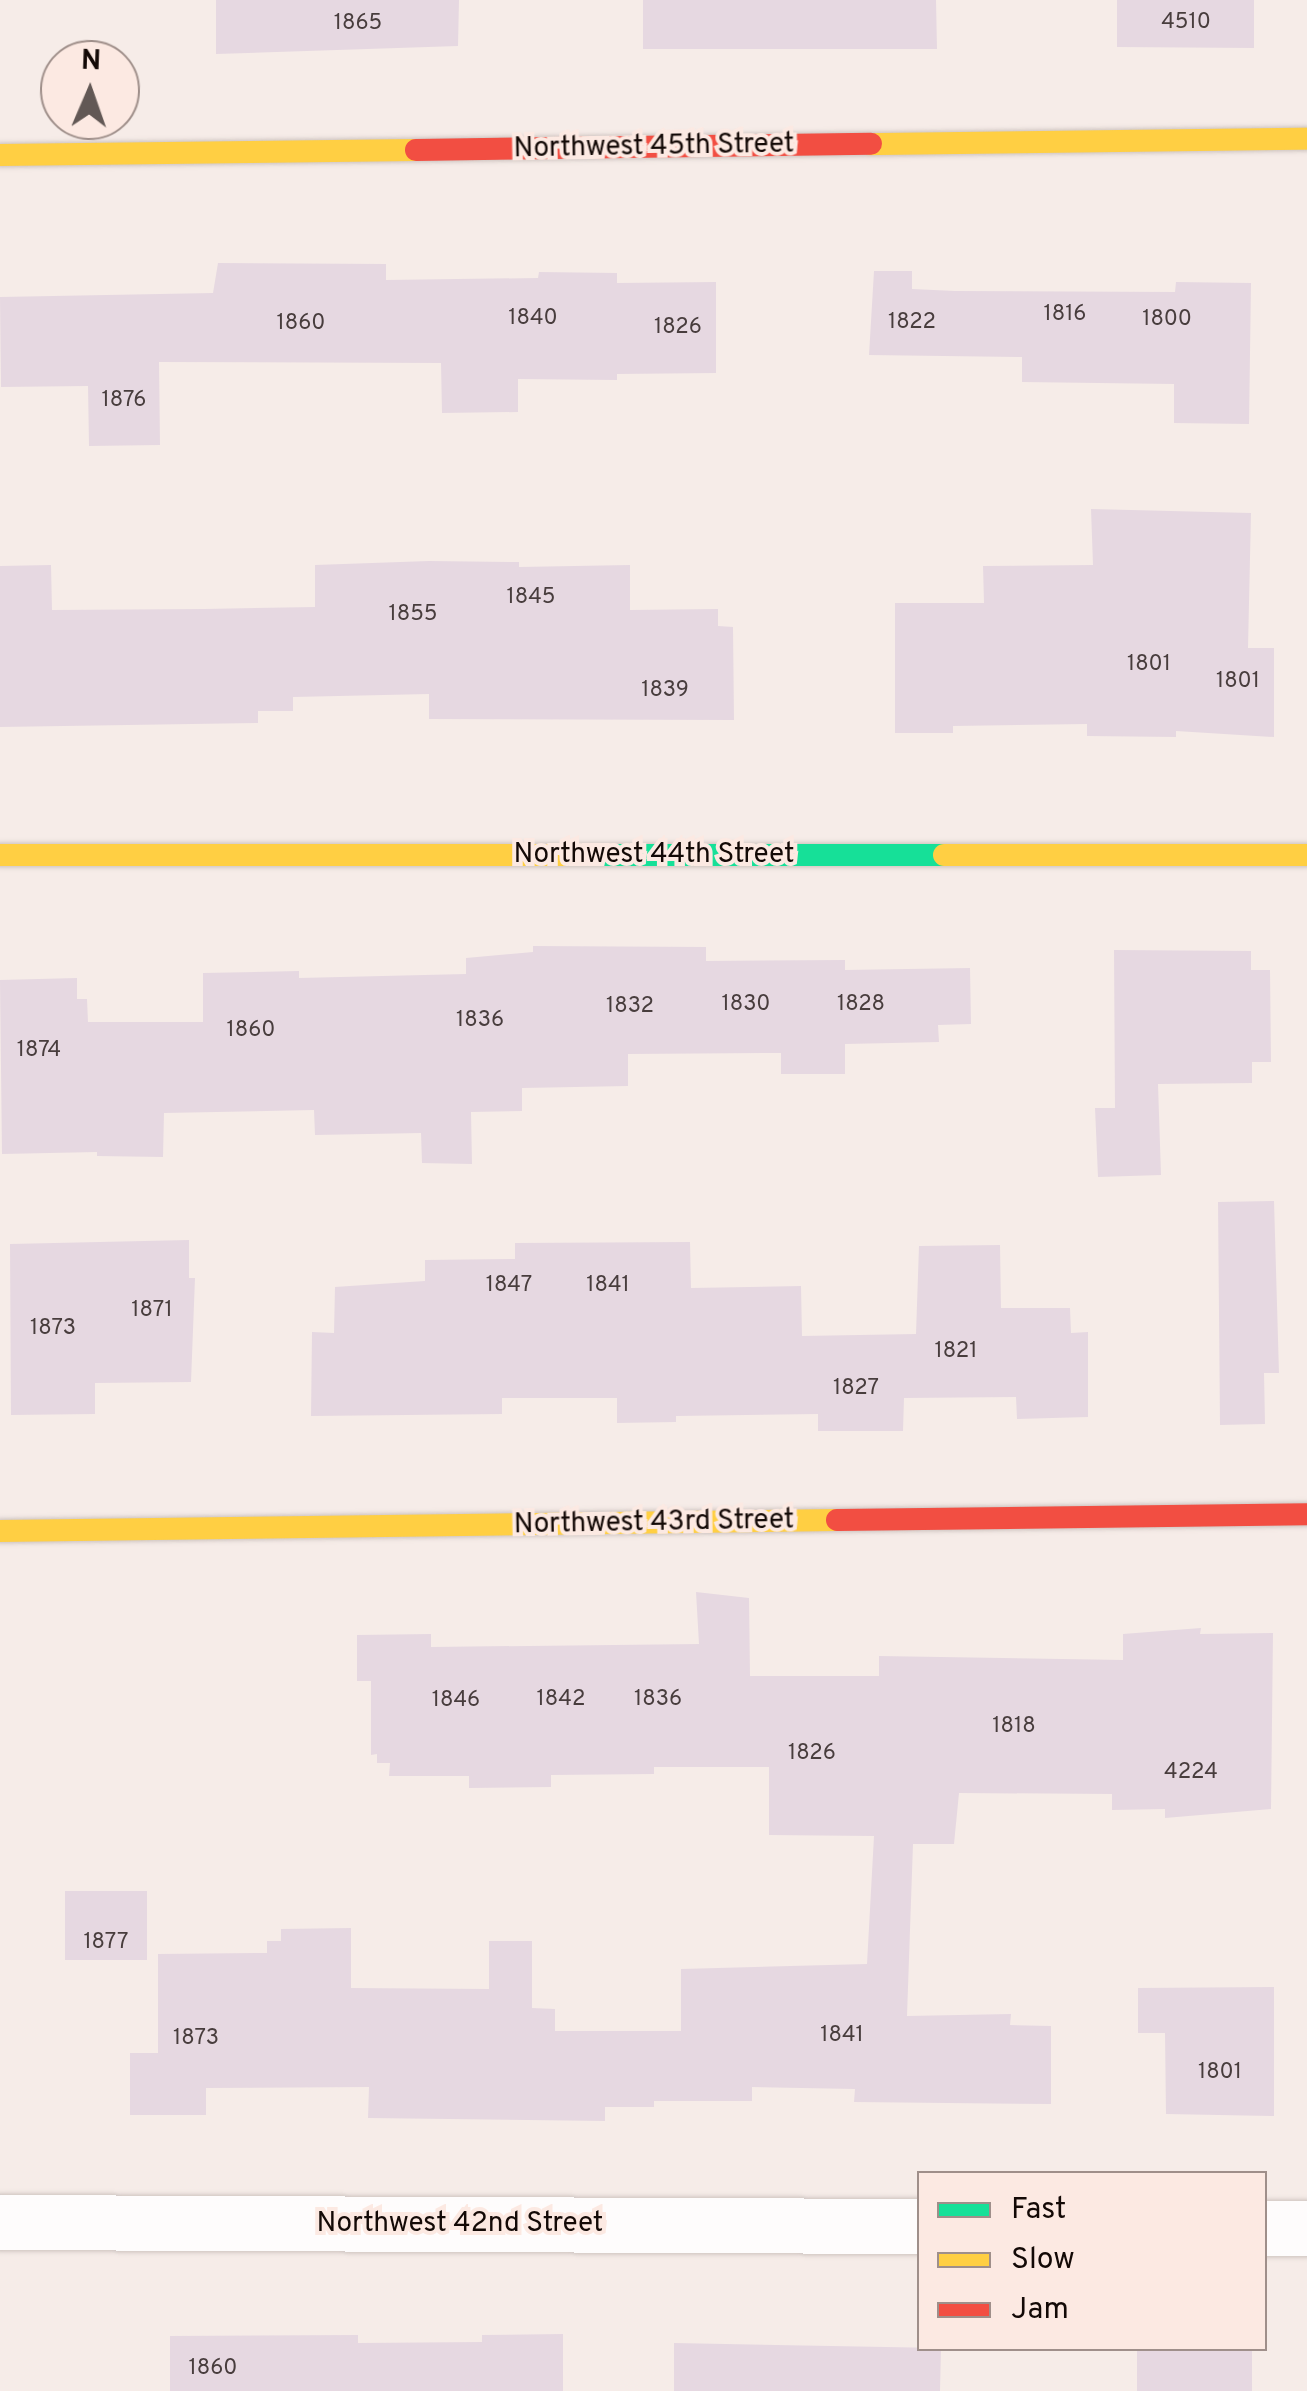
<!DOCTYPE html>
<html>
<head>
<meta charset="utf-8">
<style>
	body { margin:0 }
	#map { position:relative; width:1307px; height:2391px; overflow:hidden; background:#f6ece8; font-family:Overpass,sans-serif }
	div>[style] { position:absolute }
	.building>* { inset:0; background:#e6d8e1 }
	.roads { filter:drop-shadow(0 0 2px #cec4c0) drop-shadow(0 0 2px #cec4c0) }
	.street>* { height:55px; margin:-27.5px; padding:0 27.5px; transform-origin:27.5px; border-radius:27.5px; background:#fefcfc }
	.fast>* { height:22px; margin:-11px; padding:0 11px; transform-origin:11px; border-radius:11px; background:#16e098 }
	.slow>* { height:22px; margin:-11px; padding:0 11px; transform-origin:11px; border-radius:11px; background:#ffcf43 }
	.jam>* { height:22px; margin:-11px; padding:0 11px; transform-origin:11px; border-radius:11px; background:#f24e42 }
	span { translate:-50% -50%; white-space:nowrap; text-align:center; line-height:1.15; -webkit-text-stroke:8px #fce9e2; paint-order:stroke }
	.number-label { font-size:22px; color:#483d3d }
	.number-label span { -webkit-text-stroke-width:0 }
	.street-label { font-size:28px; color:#130906 }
	.legend { position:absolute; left:917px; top:2171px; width:350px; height:180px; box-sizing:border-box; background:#fce9e2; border:2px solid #9f8f8a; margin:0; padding:12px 18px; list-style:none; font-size:30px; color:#130906 }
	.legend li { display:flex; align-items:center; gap:20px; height:50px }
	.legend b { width:50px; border:2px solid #9f8f8a }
	.north { position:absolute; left:40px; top:40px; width:100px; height:100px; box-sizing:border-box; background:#fce9e2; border:2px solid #9f8f8a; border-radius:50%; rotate:2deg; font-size:28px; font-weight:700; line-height:40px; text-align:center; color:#130906 }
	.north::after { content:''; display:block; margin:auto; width:35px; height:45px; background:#625855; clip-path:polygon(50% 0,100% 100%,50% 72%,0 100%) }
</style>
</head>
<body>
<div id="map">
	<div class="building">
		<div style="clip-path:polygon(216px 0,459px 0,458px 46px,216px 54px)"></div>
		<div style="clip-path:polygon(643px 0,936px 0,937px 49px,643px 49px)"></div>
		<div style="clip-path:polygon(1117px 0,1254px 0,1254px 48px,1117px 47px)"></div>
		<div style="clip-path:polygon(218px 263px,386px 264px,386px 280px,538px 278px,539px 272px,617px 273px,617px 283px,716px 282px,716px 373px,617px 374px,617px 380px,518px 379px,518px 412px,442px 413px,441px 363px,159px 362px,160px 445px,89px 446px,88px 386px,1px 387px,0 297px,213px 293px)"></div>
		<div style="clip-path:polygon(874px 271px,912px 271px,912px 289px,955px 291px,1175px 292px,1176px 282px,1251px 283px,1249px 424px,1174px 423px,1174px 384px,1022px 382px,1022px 357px,869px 355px)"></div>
		<div style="clip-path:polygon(1091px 509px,1251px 513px,1248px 648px,1274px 648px,1274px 737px,1176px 731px,1176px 737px,1087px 736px,1087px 724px,953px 726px,953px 733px,895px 733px,895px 603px,984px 603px,983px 566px,1093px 565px)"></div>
		<div style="clip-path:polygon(429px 561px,519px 562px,519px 567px,630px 565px,630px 610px,718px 609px,718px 626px,733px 627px,734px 720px,429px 719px,429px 694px,293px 697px,293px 711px,258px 711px,258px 723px,0 727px,0 566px,51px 565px,52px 610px,204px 609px,315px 607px,315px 565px)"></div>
		<div style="clip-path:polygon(533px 946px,706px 947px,706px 961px,845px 960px,845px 970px,970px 968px,971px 1024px,938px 1025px,939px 1042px,845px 1044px,845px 1074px,781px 1074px,781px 1053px,628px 1054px,628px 1086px,522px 1088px,522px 1111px,471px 1112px,472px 1164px,422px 1163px,421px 1133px,315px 1135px,314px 1110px,164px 1113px,163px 1157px,97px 1156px,97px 1152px,2px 1154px,0 980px,77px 978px,77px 999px,87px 999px,88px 1022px,203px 1022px,203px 973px,299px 971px,299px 978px,466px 974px,466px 958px,533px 952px)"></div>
		<div style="clip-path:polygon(1114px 950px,1251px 951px,1251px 970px,1270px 970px,1271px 1062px,1252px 1062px,1252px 1083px,1158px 1084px,1161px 1175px,1098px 1177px,1095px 1108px,1115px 1108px)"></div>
		<div style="clip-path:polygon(1274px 1201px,1279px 1373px,1264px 1373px,1265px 1424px,1220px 1425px,1218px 1202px)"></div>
		<div style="clip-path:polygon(189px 1240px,189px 1278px,195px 1278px,191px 1382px,95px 1383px,95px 1414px,11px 1415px,10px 1244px)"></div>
		<div style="clip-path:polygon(690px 1242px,691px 1288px,801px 1286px,802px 1336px,916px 1334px,919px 1246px,1000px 1245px,1001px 1308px,1070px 1308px,1071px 1333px,1088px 1332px,1088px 1417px,1017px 1419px,1016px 1397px,904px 1398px,903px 1431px,818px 1431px,818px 1414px,676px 1416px,676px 1422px,617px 1423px,617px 1398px,502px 1398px,502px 1414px,311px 1416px,312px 1332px,334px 1333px,335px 1287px,425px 1281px,425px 1260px,515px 1259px,515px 1243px)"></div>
		<div style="clip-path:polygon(696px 1592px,749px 1598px,750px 1676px,879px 1676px,879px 1656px,1123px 1660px,1123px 1634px,1201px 1628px,1200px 1634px,1273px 1633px,1271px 1809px,1165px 1818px,1165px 1809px,1112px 1810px,1112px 1794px,959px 1793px,954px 1844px,913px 1844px,907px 2016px,1011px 2014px,1010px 2025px,1051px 2026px,1051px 2104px,854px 2102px,855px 2089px,752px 2087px,752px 2101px,654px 2101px,654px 2107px,605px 2107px,605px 2121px,368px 2118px,369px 2087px,206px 2088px,206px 2115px,130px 2115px,130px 2053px,158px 2053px,158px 1954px,267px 1953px,267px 1941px,281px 1941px,281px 1929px,351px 1928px,351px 1988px,489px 1989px,489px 1941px,532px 1941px,532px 2008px,555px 2009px,555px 2031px,681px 2031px,681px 1969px,867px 1964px,874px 1836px,769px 1835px,769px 1767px,654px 1767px,654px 1774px,551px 1775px,551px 1787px,469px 1788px,469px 1776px,389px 1776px,390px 1763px,377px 1763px,377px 1754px,371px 1755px,371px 1681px,357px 1681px,357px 1635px,431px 1634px,431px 1647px,699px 1644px)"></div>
		<div style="clip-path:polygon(65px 1891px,147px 1891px,147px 1960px,65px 1960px)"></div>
		<div style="clip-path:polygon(1274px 1987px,1274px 2116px,1166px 2114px,1165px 2033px,1138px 2033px,1138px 1988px)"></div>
		<div style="clip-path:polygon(563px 2334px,563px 2391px,170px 2391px,170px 2336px,358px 2335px,358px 2343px,482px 2342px,482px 2335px)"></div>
		<div style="clip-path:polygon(674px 2343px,941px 2348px,940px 2391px,674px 2391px)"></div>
		<div style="clip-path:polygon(1137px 2348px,1252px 2348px,1252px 2391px,1137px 2391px)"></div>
	</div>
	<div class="roads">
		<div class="street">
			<div style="left:0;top:2222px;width:919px;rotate:0.25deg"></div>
			<div style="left:1264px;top:2228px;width:43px"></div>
		</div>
		<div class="fast">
			<div style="left:565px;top:855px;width:379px"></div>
		</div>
		<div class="slow">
			<div style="left:871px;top:144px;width:436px;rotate:-0.7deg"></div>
			<div style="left:0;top:155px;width:416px;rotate:-0.7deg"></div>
			<div style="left:0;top:855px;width:565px"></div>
			<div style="left:944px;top:855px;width:363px"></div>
			<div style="left:0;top:1531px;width:837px;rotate:-0.75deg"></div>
		</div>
		<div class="jam">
			<div style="left:416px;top:150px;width:455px;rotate:-0.8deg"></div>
			<div style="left:837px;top:1520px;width:470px;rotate:-0.7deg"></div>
		</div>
	</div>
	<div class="number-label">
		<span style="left:1186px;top:23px">4510</span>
		<span style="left:358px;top:24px">1865</span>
		<span style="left:1065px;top:315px">1816</span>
		<span style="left:533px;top:319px">1840</span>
		<span style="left:1167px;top:320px">1800</span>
		<span style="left:912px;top:323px">1822</span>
		<span style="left:301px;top:324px">1860</span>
		<span style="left:678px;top:328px">1826</span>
		<span style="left:124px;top:401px">1876</span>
		<span style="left:531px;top:598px">1845</span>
		<span style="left:413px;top:615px">1855</span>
		<span style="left:1149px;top:665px">1801</span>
		<span style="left:1238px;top:682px">1801</span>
		<span style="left:665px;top:691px">1839</span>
		<span style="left:746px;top:1005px">1830</span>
		<span style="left:861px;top:1005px">1828</span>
		<span style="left:630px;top:1007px">1832</span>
		<span style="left:480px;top:1021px">1836</span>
		<span style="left:251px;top:1031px">1860</span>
		<span style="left:39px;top:1051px">1874</span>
		<span style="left:509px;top:1286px">1847</span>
		<span style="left:608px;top:1286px">1841</span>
		<span style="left:152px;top:1311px">1871</span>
		<span style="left:53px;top:1329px">1873</span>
		<span style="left:956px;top:1352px">1821</span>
		<span style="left:856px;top:1389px">1827</span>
		<span style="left:561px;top:1700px">1842</span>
		<span style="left:658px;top:1700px">1836</span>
		<span style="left:456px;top:1701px">1846</span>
		<span style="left:1014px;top:1727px">1818</span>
		<span style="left:812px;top:1754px">1826</span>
		<span style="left:1191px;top:1773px">4224</span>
		<span style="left:106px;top:1943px">1877</span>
		<span style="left:842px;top:2036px">1841</span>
		<span style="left:196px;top:2039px">1873</span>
		<span style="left:1220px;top:2073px">1801</span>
		<span style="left:213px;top:2369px">1860</span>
	</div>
	<div class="street-label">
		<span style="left:654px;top:147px;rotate:-1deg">Northwest 45th Street</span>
		<span style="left:654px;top:855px">Northwest 44th Street</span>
		<span style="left:654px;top:1523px;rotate:-1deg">Northwest 43rd Street</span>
		<span style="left:460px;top:2224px">Northwest 42nd Street</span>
	</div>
	<ul class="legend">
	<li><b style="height:12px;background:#16e098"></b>Fast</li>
	<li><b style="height:12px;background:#ffcf43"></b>Slow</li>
	<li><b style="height:12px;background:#f24e42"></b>Jam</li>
	</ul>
	<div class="north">N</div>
</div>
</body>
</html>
